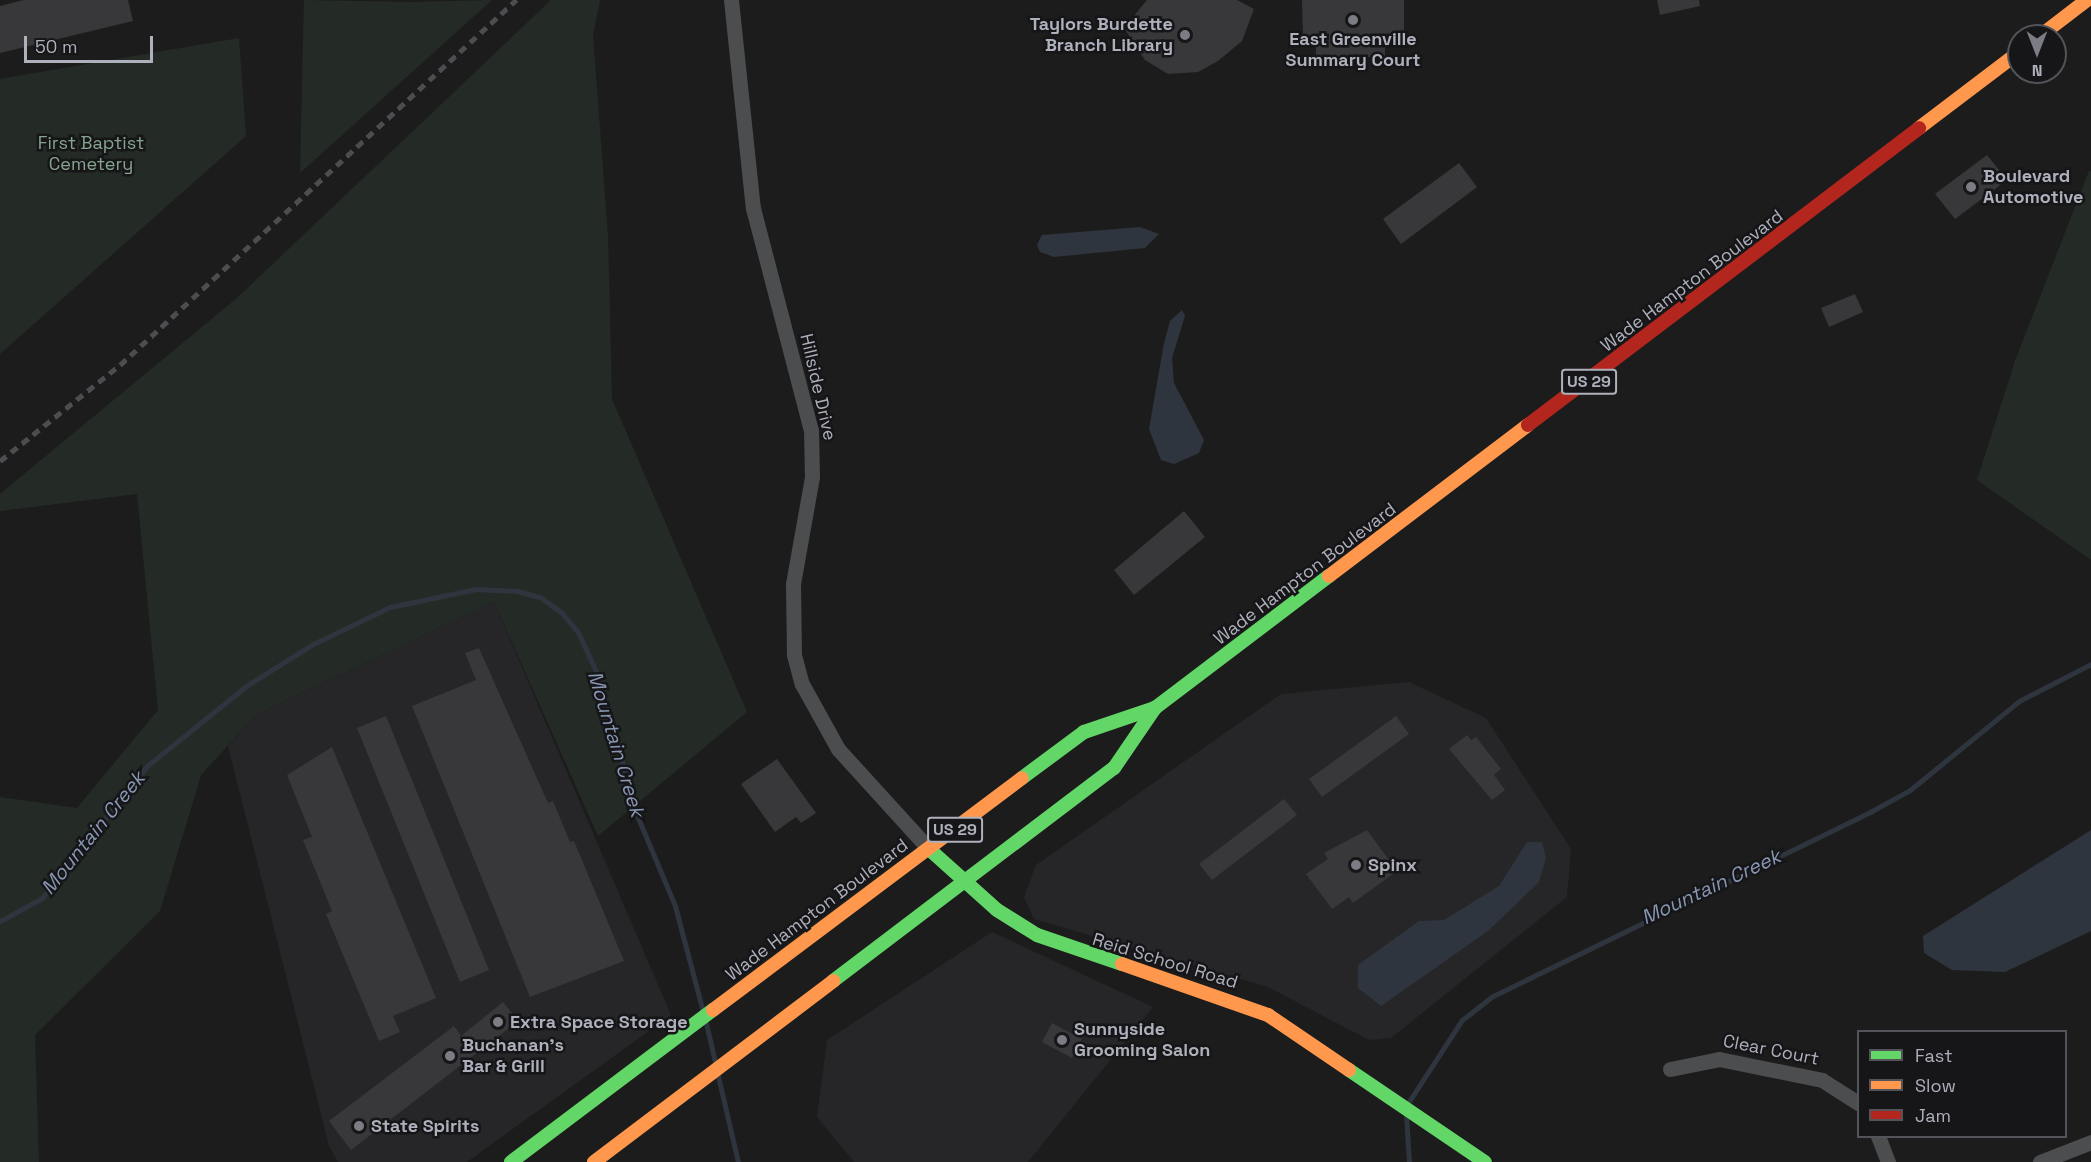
<!DOCTYPE html>
<html>
<head>
<meta charset="utf-8">
<style>
	body { margin:0 }
	#map { position:relative; width:2091px; height:1162px; overflow:hidden; background:#1c1c1c; font-family:"Space Grotesk",sans-serif }
	div>[style] { position:absolute }
	.built>* { inset:0; background:#262628 }
	.green>* { inset:0; background:#242b26 }
	.water>* { inset:0; background:#2f353e }
	.stream>* { height:5px; margin:-2.5px; padding:0 2.5px; transform-origin:2.5px; border-radius:2.5px; background:#2f353e }
	.building>* { inset:0; background:#38383a }
	.street>* { height:15px; margin:-7.5px; padding:0 7.5px; transform-origin:7.5px; border-radius:7.5px; background:#4c4d4f }
	.fast>* { height:14px; margin:-7px; padding:0 7px; transform-origin:7px; border-radius:7px; background:#63d668 }
	.slow>* { height:14px; margin:-7px; padding:0 7px; transform-origin:7px; border-radius:7px; background:#ff974d }
	.jam>* { height:14px; margin:-7px; padding:0 7px; transform-origin:7px; border-radius:7px; background:#b3261e }
	.rail>* { height:4.5px; margin-top:-2.25px; transform-origin:0; background:repeating-linear-gradient(90deg,#4c4d50 0 8px,transparent 0 14px) }
	.dots>* { width:16px; height:16px; translate:-50% -50%; box-sizing:border-box; border:3px solid #161618; border-radius:50% }
	span { translate:-50% -50%; white-space:nowrap; text-align:center; line-height:1.15; -webkit-text-stroke:5px #161618; paint-order:stroke }
	.shield-label span { padding:2px 4px; background:#161618; border:2px solid; border-radius:4px; -webkit-text-stroke-width:0 }
	.shield-label { font-size:16px; color:#aeb0bc; font-weight:700 }
	.poi-label { font-size:18px; color:#aeb0bc; font-weight:700 }
	.right { translate:-100% -50%; text-align:right }
	.left { translate:0 -50%; text-align:left }
	.park-label { font-size:18px; color:#87a58e }
	.street-label { font-size:18px; color:#aeb0bc }
	.water-label { font-size:20px; color:#8898b4; font-style:italic }
	.legend { position:absolute; left:1857px; top:1030px; width:210px; height:108px; box-sizing:border-box; background:#161618; border:2px solid #53545a; margin:0; padding:8px 10px; list-style:none; font-size:18px; color:#aeb0bc }
	.legend li { display:flex; align-items:center; gap:12px; height:30px }
	.legend b { width:30px; border:2px solid #53545a }
	.north { position:absolute; left:2007px; top:24px; width:60px; height:60px; box-sizing:border-box; background:#161618; border:2px solid #53545a; border-radius:50%; rotate:180deg; font-size:16px; font-weight:700; line-height:24px; text-align:center; color:#aeb0bc }
	.north::after { content:''; display:block; margin:auto; width:21px; height:27px; background:#7b7c84; clip-path:polygon(50% 0,100% 100%,50% 72%,0 100%) }
	.scale { position:absolute; left:24px; top:36px; width:129px; height:27px; box-sizing:border-box; border:3px solid #aeb0bc; border-top:0; padding-left:8px; font-size:18px; line-height:21px; white-space:nowrap; color:#aeb0bc; -webkit-text-stroke:4px #161618; paint-order:stroke }
</style>
</head>
<body>
<div id="map">
	<div class="built">
		<div style="clip-path:polygon(494px 602px,671px 1015px,467px 1162px,338px 1162px,329px 1146px,228px 746px,257px 714px)"></div>
		<div style="clip-path:polygon(1409px 682px,1486px 718px,1571px 849px,1567px 897px,1391px 1038px,1369px 1040px,1268px 987px,1034px 919px,1024px 897px,1036px 865px,1281px 694px)"></div>
		<div style="clip-path:polygon(992px 932px,1153px 1007px,1028px 1162px,854px 1162px,817px 1117px,827px 1040px)"></div>
	</div>
	<div class="green">
		<div style="clip-path:polygon(304px 0,411px 2px,492px 0,300px 173px)"></div>
		<div style="clip-path:polygon(551px 0,600px 0,593px 35px,608px 236px,612px 399px,747px 712px,598px 836px,494px 602px,257px 714px,201px 775px,160px 911px,35px 1035px,39px 1162px,0 1162px,0 797px,77px 808px,158px 710px,137px 494px,0 511px,0 494px,237px 298px)"></div>
		<div style="clip-path:polygon(239px 38px,246px 136px,0 354px,0 79px)"></div>
		<div style="clip-path:polygon(2089px 171px,2091px 171px,2091px 560px,1977px 480px,2015px 361px)"></div>
	</div>
	<div class="water">
		<div style="clip-path:polygon(1140px 227px,1159px 234px,1145px 248px,1054px 257px,1040px 252px,1037px 245px,1042px 235px)"></div>
		<div style="clip-path:polygon(1182px 310px,1185px 316px,1172px 358px,1174px 383px,1204px 440px,1199px 453px,1174px 464px,1161px 460px,1149px 429px,1164px 343px,1170px 321px)"></div>
		<div style="clip-path:polygon(2091px 830px,2091px 931px,2005px 972px,1952px 970px,1924px 953px,1923px 936px)"></div>
		<div style="clip-path:polygon(1527px 842px,1542px 842px,1546px 858px,1539px 882px,1488px 931px,1381px 1006px,1358px 988px,1358px 965px,1419px 921px,1444px 920px,1499px 886px)"></div>
	</div>
	<div class="stream">
		<div style="left:0;top:921px;width:48px;rotate:-28.7deg"></div>
		<div style="left:42px;top:898px;width:169px;rotate:-51.5deg"></div>
		<div style="left:147px;top:766px;width:127px;rotate:-38.9deg"></div>
		<div style="left:246px;top:686px;width:79px;rotate:-32.1deg"></div>
		<div style="left:313px;top:644px;width:85px;rotate:-25.7deg"></div>
		<div style="left:390px;top:607px;width:88px;rotate:-11.8deg"></div>
		<div style="left:476px;top:589px;width:41px;rotate:2.8deg"></div>
		<div style="left:517px;top:591px;width:24px;rotate:15deg"></div>
		<div style="left:540px;top:597px;width:27px;rotate:36deg"></div>
		<div style="left:562px;top:613px;width:25px;rotate:50deg"></div>
		<div style="left:578px;top:632px;width:53px;rotate:65.4deg"></div>
		<div style="left:600px;top:680px;width:138px;rotate:74.9deg"></div>
		<div style="left:636px;top:813px;width:101px;rotate:67.2deg"></div>
		<div style="left:675px;top:906px;width:106px;rotate:75.2deg"></div>
		<div style="left:706px;top:1023px;width:39px;rotate:77deg"></div>
		<div style="left:718px;top:1076px;width:88px;rotate:76.9deg"></div>
		<div style="left:1408px;top:1103px;width:99px;rotate:-57deg"></div>
		<div style="left:1462px;top:1020px;width:37px;rotate:-38deg"></div>
		<div style="left:1491px;top:997px;width:422px;rotate:-26deg"></div>
		<div style="left:1870px;top:812px;width:46px;rotate:-28.8deg"></div>
		<div style="left:1910px;top:790px;width:141px;rotate:-39.2deg"></div>
		<div style="left:2019px;top:701px;width:81px;rotate:-27.2deg"></div>
		<div style="left:1406px;top:1115px;width:47px;rotate:86.3deg"></div>
	</div>
	<div class="building">
		<div style="clip-path:polygon(24px 0,128px 0,133px 21px,0 53px,0 6px)"></div>
		<div style="clip-path:polygon(1147px 0,1237px 0,1254px 9px,1242px 41px,1218px 61px,1198px 72px,1168px 74px,1145px 60px,1124px 28px)"></div>
		<div style="clip-path:polygon(1302px 0,1404px 0,1404px 39px,1385px 39px,1385px 57px,1316px 57px,1316px 39px,1303px 39px)"></div>
		<div style="clip-path:polygon(1657px 0,1699px 0,1700px 6px,1660px 15px)"></div>
		<div style="clip-path:polygon(1987px 155px,2007px 180px,1955px 219px,1935px 194px)"></div>
		<div style="clip-path:polygon(1459px 163px,1477px 187px,1401px 244px,1383px 219px)"></div>
		<div style="clip-path:polygon(1855px 294px,1863px 312px,1829px 327px,1821px 308px)"></div>
		<div style="clip-path:polygon(1184px 511px,1205px 537px,1134px 595px,1114px 570px)"></div>
		<div style="clip-path:polygon(479px 648px,548px 803px,553px 801px,570px 842px,574px 841px,624px 961px,530px 997px,412px 706px,476px 680px,465px 653px)"></div>
		<div style="clip-path:polygon(386px 716px,489px 970px,460px 982px,357px 728px)"></div>
		<div style="clip-path:polygon(1396px 716px,1409px 734px,1322px 797px,1309px 779px)"></div>
		<div style="clip-path:polygon(1467px 735px,1471px 740px,1476px 737px,1501px 769px,1494px 775px,1505px 790px,1492px 800px,1449px 749px)"></div>
		<div style="clip-path:polygon(332px 747px,436px 998px,393px 1016px,400px 1032px,379px 1041px,326px 914px,332px 911px,303px 840px,312px 837px,287px 775px)"></div>
		<div style="clip-path:polygon(777px 759px,816px 813px,801px 823px,796px 817px,775px 832px,741px 784px)"></div>
		<div style="clip-path:polygon(1284px 799px,1297px 815px,1212px 880px,1199px 864px)"></div>
		<div style="clip-path:polygon(1367px 830px,1397px 871px,1353px 903px,1349px 897px,1332px 909px,1306px 874px,1328px 859px,1324px 853px)"></div>
		<div style="clip-path:polygon(503px 1002px,518px 1021px,351px 1150px,329px 1121px,454px 1026px,461px 1036px)"></div>
		<div style="clip-path:polygon(1052px 1023px,1082px 1039px,1072px 1058px,1042px 1042px)"></div>
	</div>
	<div class="street">
		<div style="left:731px;top:0;width:209px;rotate:84deg"></div>
		<div style="left:753px;top:208px;width:229px;rotate:75.4deg"></div>
		<div style="left:811px;top:430px;width:47px;rotate:88.8deg"></div>
		<div style="left:812px;top:477px;width:109px;rotate:100.1deg"></div>
		<div style="left:793px;top:584px;width:71px;rotate:89.2deg"></div>
		<div style="left:794px;top:655px;width:30px;rotate:75deg"></div>
		<div style="left:802px;top:684px;width:74px;rotate:61deg"></div>
		<div style="left:838px;top:749px;width:135px;rotate:47.7deg"></div>
		<div style="left:1670px;top:1069px;width:50px;rotate:-11.5deg"></div>
		<div style="left:1719px;top:1059px;width:105px;rotate:11.5deg"></div>
		<div style="left:1822px;top:1080px;width:43px;rotate:32.6deg"></div>
		<div style="left:1878px;top:1136px;width:28px;rotate:69deg"></div>
		<div style="left:2040px;top:1162px;width:55px;rotate:-21.4deg"></div>
	</div>
	<div class="fast">
		<div style="left:1022px;top:778px;width:77px;rotate:-36.6deg"></div>
		<div style="left:1084px;top:732px;width:75px;rotate:-18.7deg"></div>
		<div style="left:1155px;top:708px;width:218px;rotate:-37.2deg"></div>
		<div style="left:929px;top:849px;width:91px;rotate:41.9deg"></div>
		<div style="left:997px;top:910px;width:47px;rotate:32deg"></div>
		<div style="left:1037px;top:935px;width:90px;rotate:18.8deg"></div>
		<div style="left:833px;top:981px;width:353px;rotate:-37.2deg"></div>
		<div style="left:1114px;top:768px;width:73px;rotate:-55.7deg"></div>
		<div style="left:1349px;top:1070px;width:164px;rotate:34.1deg"></div>
		<div style="left:511px;top:1162px;width:253px;rotate:-37deg"></div>
	</div>
	<div class="slow">
		<div style="left:2040px;top:36px;width:59px;rotate:-37.5deg"></div>
		<div style="left:1919px;top:128px;width:126px;rotate:-37.2deg"></div>
		<div style="left:1329px;top:576px;width:250px;rotate:-37.2deg"></div>
		<div style="left:1122px;top:964px;width:155px;rotate:19.3deg"></div>
		<div style="left:1268px;top:1015px;width:98px;rotate:34.2deg"></div>
		<div style="left:713px;top:1010px;width:386px;rotate:-36.9deg"></div>
		<div style="left:594px;top:1162px;width:300px;rotate:-37.1deg"></div>
	</div>
	<div class="jam">
		<div style="left:1528px;top:425px;width:491px;rotate:-37.2deg"></div>
	</div>
	<div class="rail">
		<div style="left:0;top:461px;width:154px;rotate:-38.7deg"></div>
		<div style="left:120px;top:365px;width:539px;rotate:-42.67deg"></div>
	</div>
	<div class="dots">
		<div style="left:1353px;top:20px;background:#7b7c84"></div>
		<div style="left:1185px;top:35px;background:#7b7c84"></div>
		<div style="left:1971px;top:187px;background:#7b7c84"></div>
		<div style="left:1356px;top:865px;background:#7b7c84"></div>
		<div style="left:498px;top:1022px;background:#7b7c84"></div>
		<div style="left:1062px;top:1040px;background:#7b7c84"></div>
		<div style="left:450px;top:1056px;background:#7b7c84"></div>
		<div style="left:359px;top:1126px;background:#7b7c84"></div>
	</div>
	<div class="shield-label">
		<span style="left:1589px;top:382px">US 29</span>
		<span style="left:955px;top:830px">US 29</span>
	</div>
	<div class="poi-label">
		<span class="right" style="left:1173px;top:35px">Taylors Burdette<br>Branch Library</span>
		<span style="left:1353px;top:50px">East Greenville<br>Summary Court</span>
		<span class="left" style="left:1983px;top:187px">Boulevard<br>Automotive</span>
		<span class="left" style="left:1368px;top:865px">Spinx</span>
		<span class="left" style="left:510px;top:1022px">Extra Space Storage</span>
		<span class="left" style="left:1074px;top:1040px">Sunnyside<br>Grooming Salon</span>
		<span class="left" style="left:462px;top:1056px">Buchanan’s<br>Bar &amp; Grill</span>
		<span class="left" style="left:371px;top:1126px">State Spirits</span>
	</div>
	<div class="park-label">
		<span style="left:91px;top:154px">First Baptist<br>Cemetery</span>
	</div>
	<div class="street-label">
		<span style="left:1692px;top:281px;rotate:-37deg">Wade Hampton Boulevard</span>
		<span style="left:818px;top:387px;rotate:77deg">Hillside Drive</span>
		<span style="left:1305px;top:574px;rotate:-37deg">Wade Hampton Boulevard</span>
		<span style="left:817px;top:910px;rotate:-37deg">Wade Hampton Boulevard</span>
		<span style="left:1165px;top:961px;rotate:17deg">Reid School Road</span>
		<span style="left:1771px;top:1050px;rotate:11deg">Clear Court</span>
	</div>
	<div class="water-label">
		<span style="left:616px;top:744px;rotate:73deg">Mountain Creek</span>
		<span style="left:93px;top:833px;rotate:-51deg">Mountain Creek</span>
		<span style="left:1711px;top:887px;rotate:-25deg">Mountain Creek</span>
	</div>
	<ul class="legend">
	<li><b style="height:8px;background:#63d668"></b>Fast</li>
	<li><b style="height:8px;background:#ff974d"></b>Slow</li>
	<li><b style="height:8px;background:#b3261e"></b>Jam</li>
	</ul>
	<div class="north">N</div>
	<div class="scale">50 m</div>
</div>
</body>
</html>
